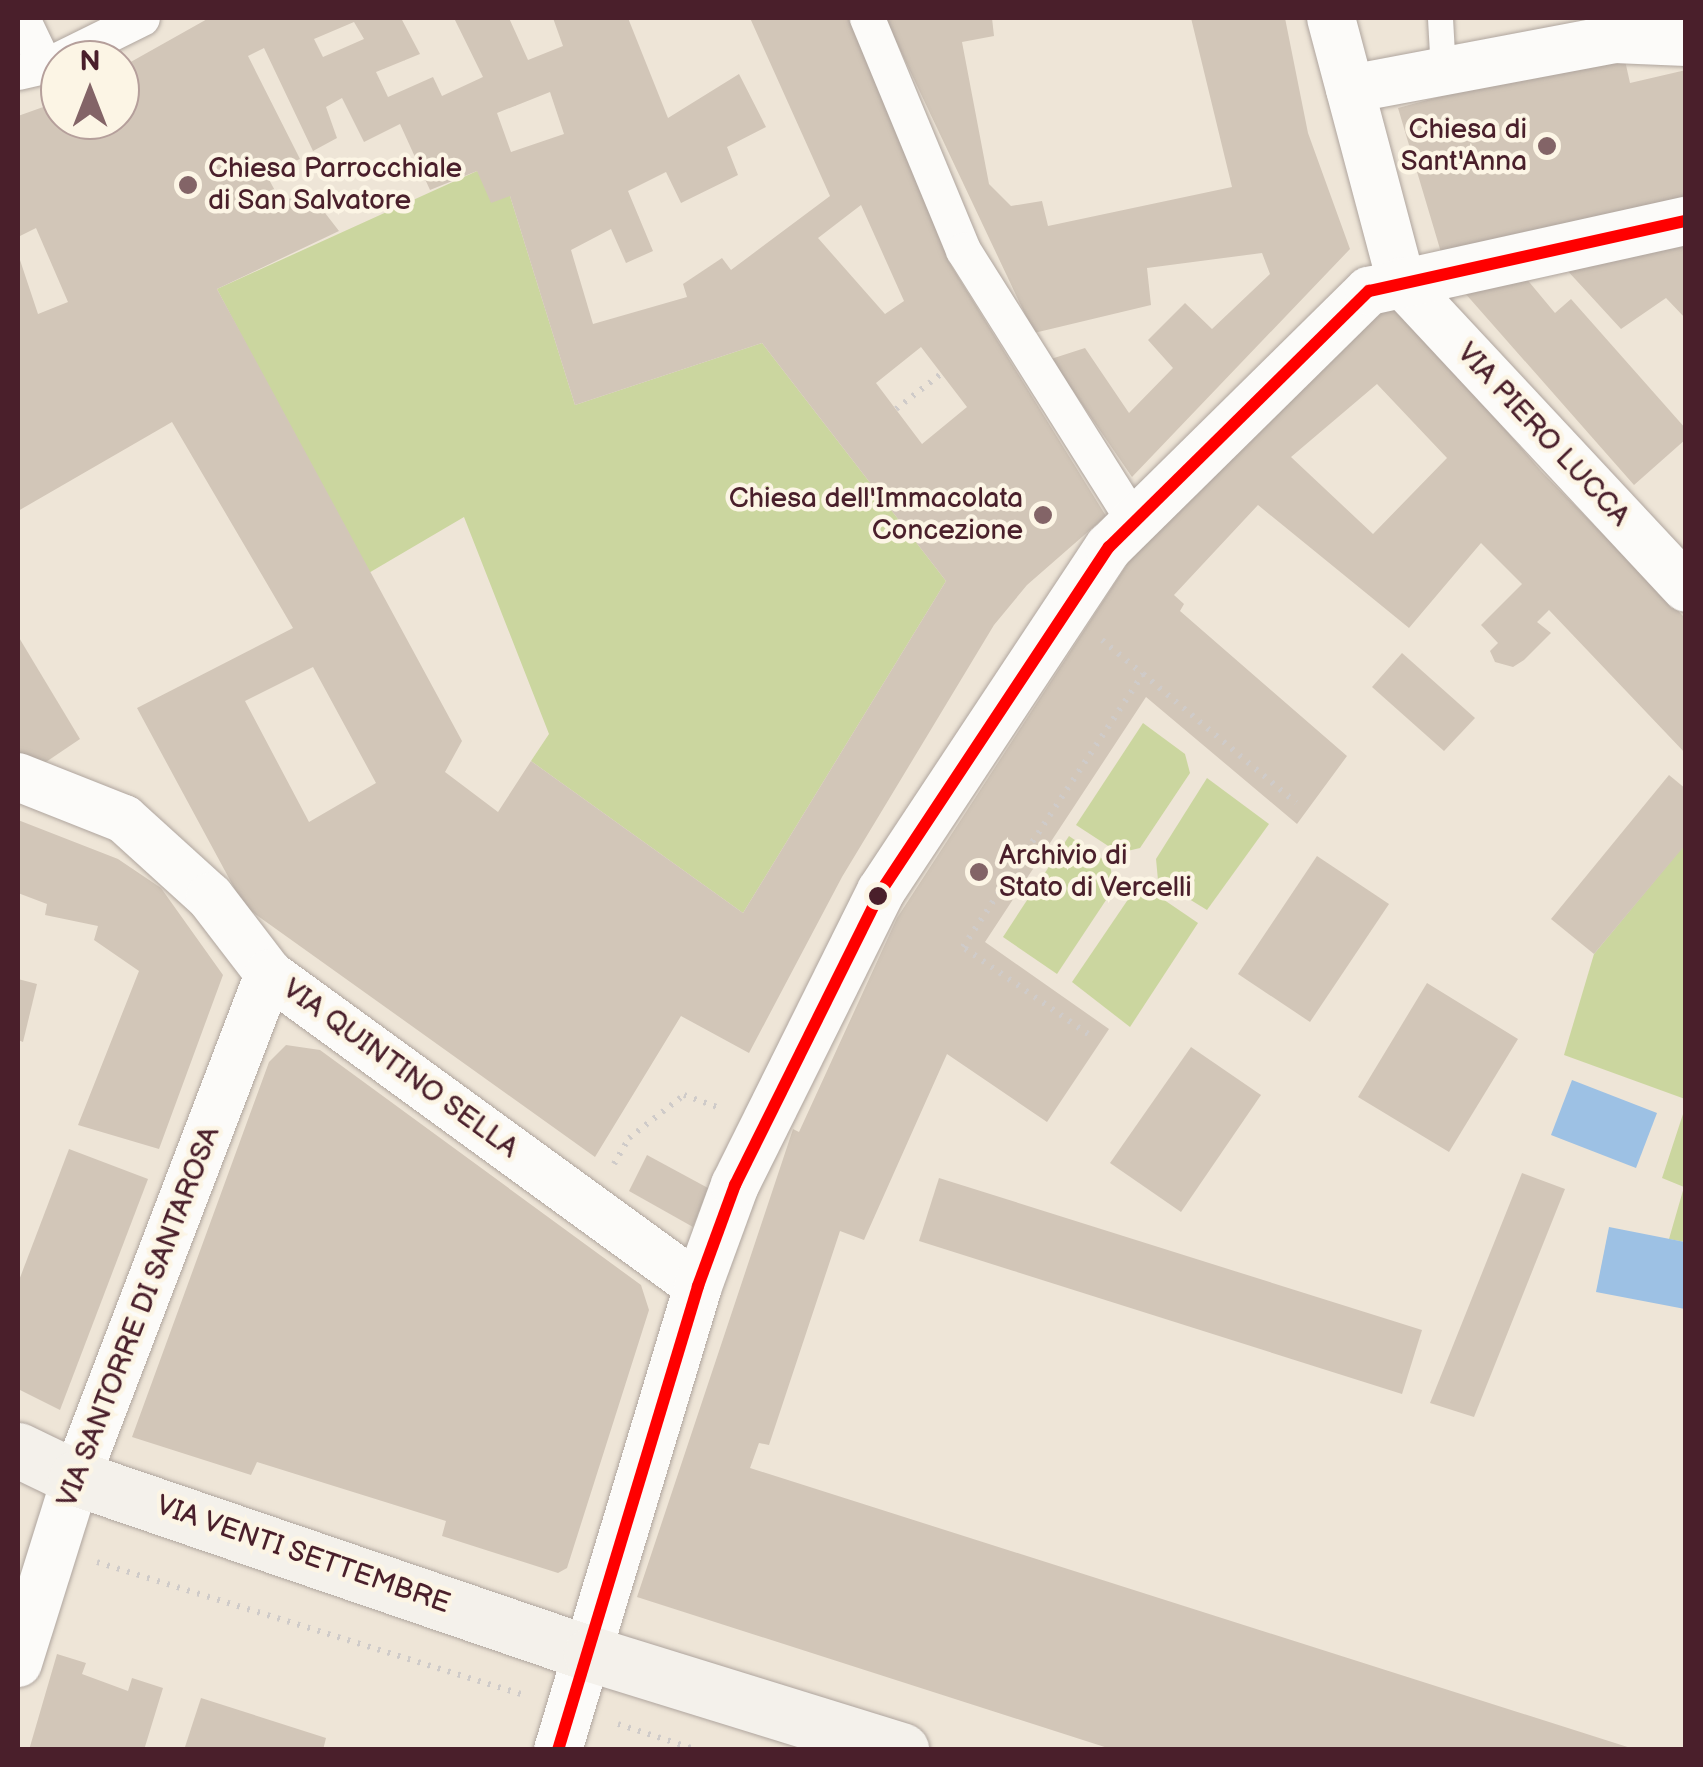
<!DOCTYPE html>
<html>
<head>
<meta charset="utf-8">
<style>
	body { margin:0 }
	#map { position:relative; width:1703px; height:1767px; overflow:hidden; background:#eee5d7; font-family:"Balsamiq Sans",sans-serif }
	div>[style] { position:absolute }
	.green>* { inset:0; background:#cbd69f }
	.water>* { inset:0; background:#9dc1e4 }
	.building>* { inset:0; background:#d2c6b8 }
	.path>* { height:6px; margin-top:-3px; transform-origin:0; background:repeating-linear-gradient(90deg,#cfcbc9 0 2.5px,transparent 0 10.5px) }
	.roads { filter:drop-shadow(0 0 2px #afa59e) drop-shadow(0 0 2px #afa59e) }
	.service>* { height:25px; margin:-12.5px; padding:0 12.5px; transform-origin:12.5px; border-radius:12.5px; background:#fcfbf9 }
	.pedestrian>* { height:35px; margin:-17.5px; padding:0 17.5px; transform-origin:17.5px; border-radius:17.5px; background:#fcfbf9 }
	.minor>* { height:48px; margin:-24px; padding:0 24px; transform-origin:24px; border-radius:24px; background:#fcfbf9 }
	.secondary>* { height:55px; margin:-27.5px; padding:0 27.5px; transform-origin:27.5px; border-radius:27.5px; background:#f4f1eb }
	.bus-1>* { height:12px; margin:-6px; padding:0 6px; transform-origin:6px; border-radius:6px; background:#f00 }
	.dots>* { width:28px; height:28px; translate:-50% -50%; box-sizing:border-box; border:5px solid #fcf5e5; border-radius:50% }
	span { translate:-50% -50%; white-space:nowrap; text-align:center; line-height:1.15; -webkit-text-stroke:9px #fcf5e5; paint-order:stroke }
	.poi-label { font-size:28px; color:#4a1f2b }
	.right { translate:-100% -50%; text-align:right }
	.left { translate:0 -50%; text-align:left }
	.street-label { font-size:28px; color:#4a1f2b }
	.frame { position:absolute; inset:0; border:20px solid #4a1f2b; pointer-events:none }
	.north { position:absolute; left:40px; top:40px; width:100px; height:100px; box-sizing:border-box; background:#fcf5e5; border:2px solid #b59f9b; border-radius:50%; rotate:0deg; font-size:28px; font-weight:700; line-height:40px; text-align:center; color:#4a1f2b }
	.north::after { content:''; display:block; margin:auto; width:35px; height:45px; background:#836467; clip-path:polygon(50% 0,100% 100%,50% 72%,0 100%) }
</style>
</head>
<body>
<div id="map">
	<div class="green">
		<div style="clip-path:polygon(477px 171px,510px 196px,575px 405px,762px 343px,946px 581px,743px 913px,531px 761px,549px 734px,464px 517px,367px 574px,217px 289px)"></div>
		<div style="clip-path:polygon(1143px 723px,1185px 754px,1190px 773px,1140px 848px,1119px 853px,1076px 825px)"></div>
		<div style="clip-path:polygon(1207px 778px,1269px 824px,1207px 910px,1158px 880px,1156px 859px)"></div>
		<div style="clip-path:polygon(1069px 836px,1110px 864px,1114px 888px,1057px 974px,1003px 937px)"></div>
		<div style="clip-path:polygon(1685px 844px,1685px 1099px,1564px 1055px,1594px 954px)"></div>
		<div style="clip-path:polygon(1151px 891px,1198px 923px,1130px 1027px,1072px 982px,1129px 898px)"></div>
		<div style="clip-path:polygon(1685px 1108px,1685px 1242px,1669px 1239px,1684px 1187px,1662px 1178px)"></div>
	</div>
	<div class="water">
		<div style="clip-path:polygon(1572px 1080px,1657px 1113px,1636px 1168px,1551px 1135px)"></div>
		<div style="clip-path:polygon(1609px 1227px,1685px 1242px,1685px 1309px,1596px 1292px)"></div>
	</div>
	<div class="building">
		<div style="clip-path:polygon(evenodd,209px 18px,401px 18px,420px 54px,376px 72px,388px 97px,433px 77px,442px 96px,483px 77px,454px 18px,509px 18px,528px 60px,563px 46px,553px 18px,628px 18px,668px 118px,739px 74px,766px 127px,727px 147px,738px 175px,681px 203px,666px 172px,628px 191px,653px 251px,626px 263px,611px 229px,571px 250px,593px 324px,687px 297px,683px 284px,722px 258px,731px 270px,830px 196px,750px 18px,853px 18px,949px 262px,1106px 516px,1027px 585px,994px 625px,842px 877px,749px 1053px,681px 1016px,595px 1157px,244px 906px,137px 708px,293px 628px,172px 422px,18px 511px,18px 254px,38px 314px,68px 302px,36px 228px,18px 237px,18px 116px,60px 101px,60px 120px,120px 120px,120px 68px,209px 18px,354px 22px,364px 39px,323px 57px,314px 39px,354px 22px,209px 18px,264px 48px,313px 151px,337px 138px,326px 107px,342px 98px,364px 142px,400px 124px,430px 190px,477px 171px,491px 203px,510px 196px,575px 405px,762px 343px,946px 581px,743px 913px,531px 761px,498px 812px,445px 772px,462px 741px,217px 289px,339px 231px,315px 200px,279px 198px,266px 174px,300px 159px,248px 56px,264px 48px,209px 18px,550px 92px,564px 134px,511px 152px,497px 113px,550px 92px,209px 18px,861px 205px,904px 301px,885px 314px,818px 238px,861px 205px,209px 18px,921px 347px,967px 407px,922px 444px,876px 383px,921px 347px,209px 18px,313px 667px,376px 783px,309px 822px,245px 701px,313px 667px)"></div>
		<div style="clip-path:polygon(885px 18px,992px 18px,994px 36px,962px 42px,989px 184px,1011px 206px,1042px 201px,1048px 226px,1232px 187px,1191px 18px,1285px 18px,1308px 133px,1350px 249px,1132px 477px,1051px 359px,1085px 348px,1129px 413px,1173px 368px,1148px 340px,1185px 303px,1212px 329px,1270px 274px,1262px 253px,1147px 268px,1151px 305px,1034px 333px)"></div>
		<div style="clip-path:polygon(1622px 47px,1630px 83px,1686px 70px,1686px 197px,1443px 259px,1398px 108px)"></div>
		<div style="clip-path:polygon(1686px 242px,1686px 319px,1666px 298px,1621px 329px,1565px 268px)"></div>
		<div style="clip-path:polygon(1525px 277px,1555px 313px,1571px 299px,1686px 429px,1686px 439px,1634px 485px,1464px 292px)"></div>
		<div style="clip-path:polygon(evenodd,1393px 299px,1541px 471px,1686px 619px,1686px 754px,1549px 610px,1537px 622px,1551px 633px,1524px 660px,1513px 667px,1495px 662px,1490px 651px,1498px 643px,1481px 625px,1522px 584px,1481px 543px,1409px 628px,1258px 505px,1174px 595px,1184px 604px,1180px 611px,1347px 756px,1297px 824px,1146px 697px,985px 942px,1109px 1029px,1047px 1122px,947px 1054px,864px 1240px,840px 1231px,769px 1445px,759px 1443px,750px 1468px,1637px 1750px,1114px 1750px,637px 1597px,793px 1129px,799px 1132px,897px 918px,1135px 552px,1393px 299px,1377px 384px,1447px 458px,1373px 534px,1291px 457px,1377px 384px)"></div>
		<div style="clip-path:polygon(18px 636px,80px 739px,40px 766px,18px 754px)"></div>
		<div style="clip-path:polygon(1402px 653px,1475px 718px,1444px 751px,1372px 687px)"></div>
		<div style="clip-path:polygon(1669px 775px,1686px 789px,1686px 844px,1594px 954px,1551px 919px)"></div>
		<div style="clip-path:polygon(18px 820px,118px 859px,161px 888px,223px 975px,159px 1149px,78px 1125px,139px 971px,94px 940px,98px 926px,45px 915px,47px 904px,18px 893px)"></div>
		<div style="clip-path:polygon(1317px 856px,1389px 904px,1310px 1022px,1238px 974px)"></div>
		<div style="clip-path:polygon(18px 979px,37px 984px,23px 1042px,18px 1040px)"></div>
		<div style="clip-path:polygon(1427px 983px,1518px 1039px,1449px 1152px,1358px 1097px)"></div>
		<div style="clip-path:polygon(286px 1045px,320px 1050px,641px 1285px,649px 1310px,567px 1568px,558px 1573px,442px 1536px,446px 1521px,257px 1462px,251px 1475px,132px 1437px,269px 1062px)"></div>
		<div style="clip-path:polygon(1191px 1047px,1261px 1095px,1181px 1212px,1110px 1163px)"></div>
		<div style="clip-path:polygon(69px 1149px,148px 1179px,60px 1410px,18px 1389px,18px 1283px)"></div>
		<div style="clip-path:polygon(647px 1155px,708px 1188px,693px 1227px,629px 1191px)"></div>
		<div style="clip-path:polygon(1522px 1173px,1565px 1189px,1474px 1417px,1430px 1403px)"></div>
		<div style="clip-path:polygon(939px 1178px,1422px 1330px,1402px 1394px,919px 1241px)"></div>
		<div style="clip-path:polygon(57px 1654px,86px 1663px,82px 1674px,128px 1691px,132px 1678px,163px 1688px,144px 1750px,29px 1750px)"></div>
		<div style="clip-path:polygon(201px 1698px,326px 1738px,323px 1750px,184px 1750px)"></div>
	</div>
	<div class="path">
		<div style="left:896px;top:409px;width:57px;rotate:-37.9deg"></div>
		<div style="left:1102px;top:640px;width:53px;rotate:39.7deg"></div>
		<div style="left:1088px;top:1034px;width:152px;rotate:-145.2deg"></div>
		<div style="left:963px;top:947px;width:327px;rotate:-56.6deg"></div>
		<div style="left:1143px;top:674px;width:200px;rotate:40.1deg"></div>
		<div style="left:614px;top:1164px;width:30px;rotate:-60deg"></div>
		<div style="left:629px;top:1138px;width:70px;rotate:-38deg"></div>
		<div style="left:684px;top:1095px;width:38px;rotate:20deg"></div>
		<div style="left:97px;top:1562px;width:448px;rotate:17.3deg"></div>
		<div style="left:618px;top:1724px;width:83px;rotate:18.2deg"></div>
	</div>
	<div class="roads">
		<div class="service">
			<div style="left:1440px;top:18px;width:54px;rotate:86.8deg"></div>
		</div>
		<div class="pedestrian">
			<div style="left:22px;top:18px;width:53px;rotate:64.4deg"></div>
			<div style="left:867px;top:18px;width:251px;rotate:67.5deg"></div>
			<div style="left:963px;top:250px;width:319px;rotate:57.8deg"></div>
			<div style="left:18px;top:72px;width:28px;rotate:-13deg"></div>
			<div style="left:45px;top:66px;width:108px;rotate:-26.3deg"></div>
		</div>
		<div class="minor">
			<div style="left:1331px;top:18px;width:273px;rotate:75.1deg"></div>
			<div style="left:1401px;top:282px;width:418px;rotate:47deg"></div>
			<div style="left:1350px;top:89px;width:270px;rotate:-10.7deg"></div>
			<div style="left:1615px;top:39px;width:71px;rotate:2.4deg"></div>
			<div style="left:18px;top:777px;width:114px;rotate:21.6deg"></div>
			<div style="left:124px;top:819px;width:116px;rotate:42.2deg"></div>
			<div style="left:210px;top:897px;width:97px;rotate:52.5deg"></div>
			<div style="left:269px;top:974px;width:530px;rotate:36.03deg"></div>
			<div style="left:18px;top:1663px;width:194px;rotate:-72.6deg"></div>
			<div style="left:76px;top:1478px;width:540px;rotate:-69.05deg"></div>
			<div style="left:558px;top:1750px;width:485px;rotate:-73.2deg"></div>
			<div style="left:698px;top:1286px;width:108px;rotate:-69.9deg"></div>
			<div style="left:735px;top:1185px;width:328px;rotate:-63.6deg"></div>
			<div style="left:881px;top:891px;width:413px;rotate:-56.5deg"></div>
			<div style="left:1109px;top:547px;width:365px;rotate:-44.6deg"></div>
			<div style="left:1369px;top:291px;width:325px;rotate:-12.5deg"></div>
		</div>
		<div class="secondary">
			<div style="left:18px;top:1450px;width:64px;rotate:25.8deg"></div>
			<div style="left:76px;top:1478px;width:544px;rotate:18.87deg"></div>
			<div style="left:591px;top:1654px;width:325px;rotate:17.2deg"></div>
		</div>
	</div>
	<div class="bus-1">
		<div style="left:558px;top:1750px;width:485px;rotate:-73.2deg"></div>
		<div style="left:698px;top:1286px;width:108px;rotate:-69.9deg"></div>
		<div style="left:735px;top:1185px;width:328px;rotate:-63.6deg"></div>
		<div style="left:881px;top:891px;width:413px;rotate:-56.5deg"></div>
		<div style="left:1109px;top:547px;width:365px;rotate:-44.6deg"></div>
		<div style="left:1369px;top:291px;width:325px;rotate:-12.5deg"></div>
	</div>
	<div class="dots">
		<div style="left:1547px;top:146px;background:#836467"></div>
		<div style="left:188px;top:185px;background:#836467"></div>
		<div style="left:1043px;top:515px;background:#836467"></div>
		<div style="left:979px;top:872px;background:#836467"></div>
		<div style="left:878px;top:896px;background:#4a1f2b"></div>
	</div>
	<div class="poi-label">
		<span class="right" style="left:1527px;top:146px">Chiesa di<br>Sant'Anna</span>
		<span class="left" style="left:208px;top:185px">Chiesa Parrocchiale<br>di San Salvatore</span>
		<span class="right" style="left:1023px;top:515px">Chiesa dell'Immacolata<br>Concezione</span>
		<span class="left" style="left:999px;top:872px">Archivio di<br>Stato di Vercelli</span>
	</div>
	<div class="street-label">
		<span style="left:1543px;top:435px;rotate:47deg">VIA PIERO LUCCA</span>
		<span style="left:400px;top:1069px;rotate:36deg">VIA QUINTINO SELLA</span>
		<span style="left:139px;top:1317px;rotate:-69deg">VIA SANTORRE DI SANTAROSA</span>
		<span style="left:303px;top:1555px;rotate:19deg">VIA VENTI SETTEMBRE</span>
	</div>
	<div class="frame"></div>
	<div class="north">N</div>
</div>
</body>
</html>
